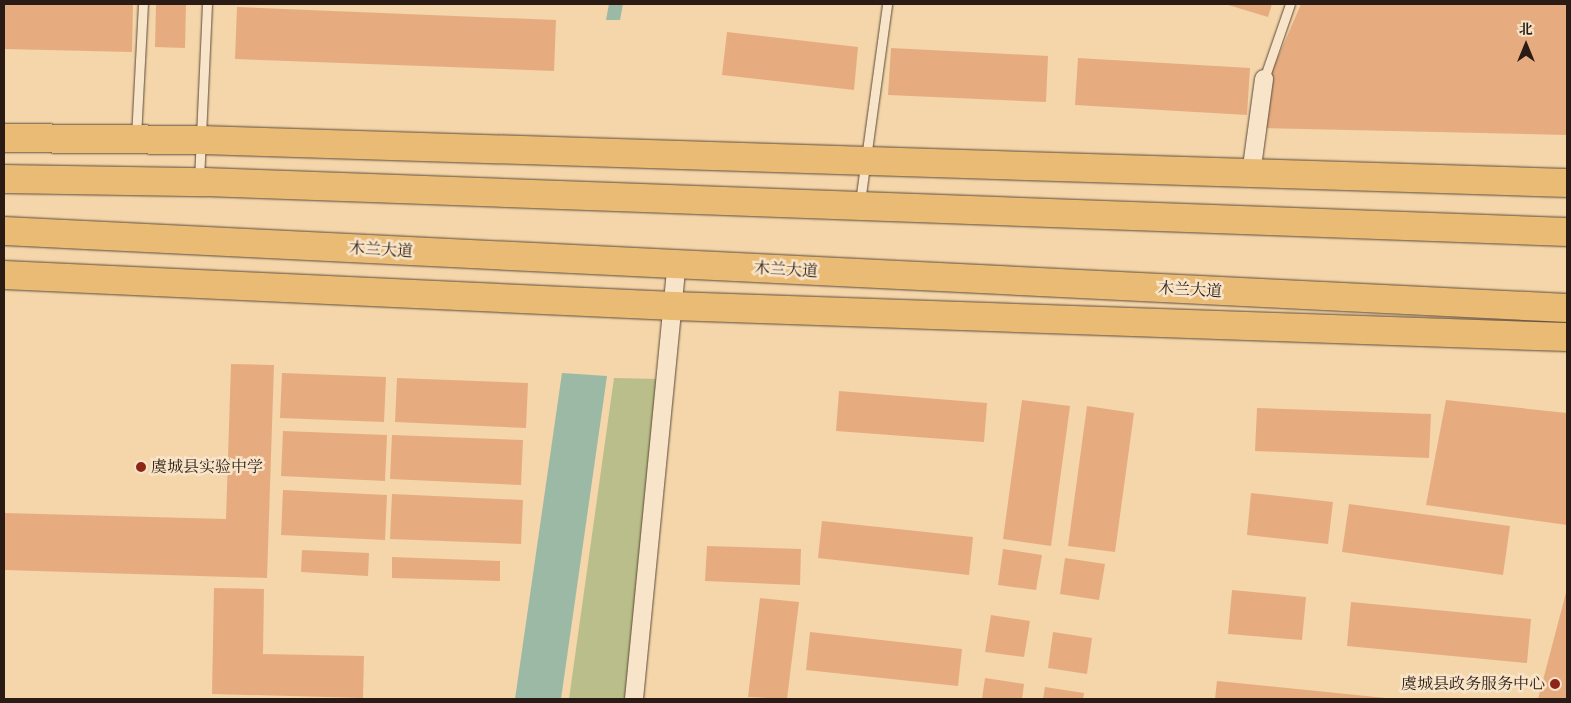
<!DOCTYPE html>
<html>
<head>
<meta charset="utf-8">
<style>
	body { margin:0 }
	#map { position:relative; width:1571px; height:703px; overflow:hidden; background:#f4d6aa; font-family:"IM FELL Double Pica","Noto Serif SC",serif }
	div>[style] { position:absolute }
	.green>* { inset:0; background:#babe8a }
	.water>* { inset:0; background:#9cb9a6 }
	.building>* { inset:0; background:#e6ac80 }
	.roads { filter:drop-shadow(0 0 1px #5c4a3a) drop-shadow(0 0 1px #5c4a3a) }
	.lane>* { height:9px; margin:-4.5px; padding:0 4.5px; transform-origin:4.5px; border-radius:4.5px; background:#f8e4c8 }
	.street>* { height:18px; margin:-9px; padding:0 9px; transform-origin:9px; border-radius:9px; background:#f8e4c8 }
	.primary>* { height:28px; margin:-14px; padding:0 14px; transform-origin:14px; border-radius:14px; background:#eabb75 }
	.dots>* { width:14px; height:14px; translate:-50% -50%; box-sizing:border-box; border:2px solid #f8e4c8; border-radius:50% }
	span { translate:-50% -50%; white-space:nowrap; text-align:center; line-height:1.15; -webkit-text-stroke:5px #f8e4c8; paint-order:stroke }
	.street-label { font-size:16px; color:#2a1c14 }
	.poi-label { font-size:16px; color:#2a1c14 }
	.left { translate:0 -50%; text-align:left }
	.right { translate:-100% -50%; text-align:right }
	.frame { position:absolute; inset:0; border:5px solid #2a1c14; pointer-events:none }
	.north { position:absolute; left:1501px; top:20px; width:50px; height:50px; -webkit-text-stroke:4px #f8e4c8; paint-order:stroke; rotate:0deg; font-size:14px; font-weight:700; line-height:20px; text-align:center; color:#2a1c14 }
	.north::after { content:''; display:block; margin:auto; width:18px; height:22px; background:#2a1c14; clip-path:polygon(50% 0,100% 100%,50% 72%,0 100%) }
</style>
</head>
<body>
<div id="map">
	<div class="green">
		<div style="clip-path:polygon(614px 378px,660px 379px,627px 699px,569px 699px)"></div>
	</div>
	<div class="water">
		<div style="clip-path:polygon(609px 4px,623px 4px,620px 20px,606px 20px)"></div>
		<div style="clip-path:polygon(562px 373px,607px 376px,561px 699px,515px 699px)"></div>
	</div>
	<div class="building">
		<div style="clip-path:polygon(4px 4px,133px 4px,132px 52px,4px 49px)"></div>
		<div style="clip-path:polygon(156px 4px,186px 4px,185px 48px,155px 47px)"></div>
		<div style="clip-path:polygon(1225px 4px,1272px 4px,1268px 17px)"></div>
		<div style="clip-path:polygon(1301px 4px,1567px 4px,1567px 135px,1262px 128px,1268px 80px)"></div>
		<div style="clip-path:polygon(237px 7px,556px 20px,554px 71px,235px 59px)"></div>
		<div style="clip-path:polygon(727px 32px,858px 47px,854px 90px,722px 75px)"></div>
		<div style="clip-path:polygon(891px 48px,1048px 56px,1046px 102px,888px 95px)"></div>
		<div style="clip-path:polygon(1078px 58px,1250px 68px,1247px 115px,1075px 105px)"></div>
		<div style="clip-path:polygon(231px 364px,274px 365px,267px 578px,4px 570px,4px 513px,226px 519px)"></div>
		<div style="clip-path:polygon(282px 373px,386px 377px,384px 422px,280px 418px)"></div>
		<div style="clip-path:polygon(397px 378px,528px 383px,526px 428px,395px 422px)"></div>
		<div style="clip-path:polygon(839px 391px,987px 403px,984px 442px,836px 431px)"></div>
		<div style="clip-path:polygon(1022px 400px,1070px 406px,1051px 546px,1003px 539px)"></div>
		<div style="clip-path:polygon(1446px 400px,1567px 413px,1567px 525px,1426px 505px)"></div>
		<div style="clip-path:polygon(1087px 406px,1134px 413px,1115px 552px,1068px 546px)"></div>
		<div style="clip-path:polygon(1257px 408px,1431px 414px,1429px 458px,1255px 451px)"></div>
		<div style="clip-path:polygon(283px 431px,387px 435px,385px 481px,281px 476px)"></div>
		<div style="clip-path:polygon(392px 435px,523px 440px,521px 485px,390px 479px)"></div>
		<div style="clip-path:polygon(283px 490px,387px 495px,385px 540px,281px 535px)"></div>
		<div style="clip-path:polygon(1251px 493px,1333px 502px,1328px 544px,1247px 535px)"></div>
		<div style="clip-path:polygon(392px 494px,523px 500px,521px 544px,390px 539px)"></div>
		<div style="clip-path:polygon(1349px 504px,1510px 526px,1503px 575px,1342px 552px)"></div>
		<div style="clip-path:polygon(822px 521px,973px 537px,969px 575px,818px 558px)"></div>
		<div style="clip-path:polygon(707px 546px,801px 549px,800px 585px,705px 581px)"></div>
		<div style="clip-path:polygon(1003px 549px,1042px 555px,1036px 590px,998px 585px)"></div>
		<div style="clip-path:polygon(302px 550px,369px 553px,368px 576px,301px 572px)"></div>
		<div style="clip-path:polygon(392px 557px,500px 561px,500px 581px,392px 578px)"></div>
		<div style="clip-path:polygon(1065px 558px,1105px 564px,1099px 600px,1060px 594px)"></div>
		<div style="clip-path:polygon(214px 588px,264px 589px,263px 654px,364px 656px,363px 698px,212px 694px)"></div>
		<div style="clip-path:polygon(1567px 589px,1567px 699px,1538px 699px)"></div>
		<div style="clip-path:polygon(1232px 590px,1306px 597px,1302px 640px,1228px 634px)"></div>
		<div style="clip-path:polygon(760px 598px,799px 602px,787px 699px,748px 697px)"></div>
		<div style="clip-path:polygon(1351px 602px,1531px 619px,1527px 663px,1347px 646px)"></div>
		<div style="clip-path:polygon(991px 615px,1030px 621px,1024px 657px,985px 652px)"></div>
		<div style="clip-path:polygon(810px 632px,962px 649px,958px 686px,806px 670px)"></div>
		<div style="clip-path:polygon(1053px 632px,1092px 638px,1087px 674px,1048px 668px)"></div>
		<div style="clip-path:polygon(985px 678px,1024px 684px,1022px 699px,982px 699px)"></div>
		<div style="clip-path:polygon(1217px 681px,1386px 698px,1386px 699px,1215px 699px)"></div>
		<div style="clip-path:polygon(1045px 687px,1084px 693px,1083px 699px,1043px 699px)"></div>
	</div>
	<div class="roads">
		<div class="lane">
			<div style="left:1264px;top:79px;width:79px;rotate:-70.9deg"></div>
			<div style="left:136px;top:137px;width:133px;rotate:-87deg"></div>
			<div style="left:199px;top:180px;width:176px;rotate:-87.4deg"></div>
			<div style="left:860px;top:202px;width:200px;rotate:-82.2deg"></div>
		</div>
		<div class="street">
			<div style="left:1251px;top:174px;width:96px;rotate:-82.2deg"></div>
			<div style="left:634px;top:699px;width:437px;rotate:-84.4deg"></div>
		</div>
		<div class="primary">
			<div style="left:4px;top:138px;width:197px;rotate:0.6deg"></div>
			<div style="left:201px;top:140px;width:1367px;rotate:1.8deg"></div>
			<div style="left:4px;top:179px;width:201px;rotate:0.9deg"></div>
			<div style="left:205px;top:182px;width:1363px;rotate:2.1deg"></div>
			<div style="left:4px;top:231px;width:1565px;rotate:2.82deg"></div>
			<div style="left:4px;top:275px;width:670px;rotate:2.65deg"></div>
			<div style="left:673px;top:306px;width:895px;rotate:1.99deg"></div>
		</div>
	</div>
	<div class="dots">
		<div style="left:141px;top:467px;background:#8f2418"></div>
		<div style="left:1555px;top:684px;background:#8f2418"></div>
	</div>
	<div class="street-label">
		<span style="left:381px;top:250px;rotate:3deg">木兰大道</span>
		<span style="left:786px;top:270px;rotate:3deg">木兰大道</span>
		<span style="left:1190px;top:290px;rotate:3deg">木兰大道</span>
	</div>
	<div class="poi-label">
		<span class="left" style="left:151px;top:467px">虞城县实验中学</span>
		<span class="right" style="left:1545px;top:684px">虞城县政务服务中心</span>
	</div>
	<div class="frame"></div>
	<div class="north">北</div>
</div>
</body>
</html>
